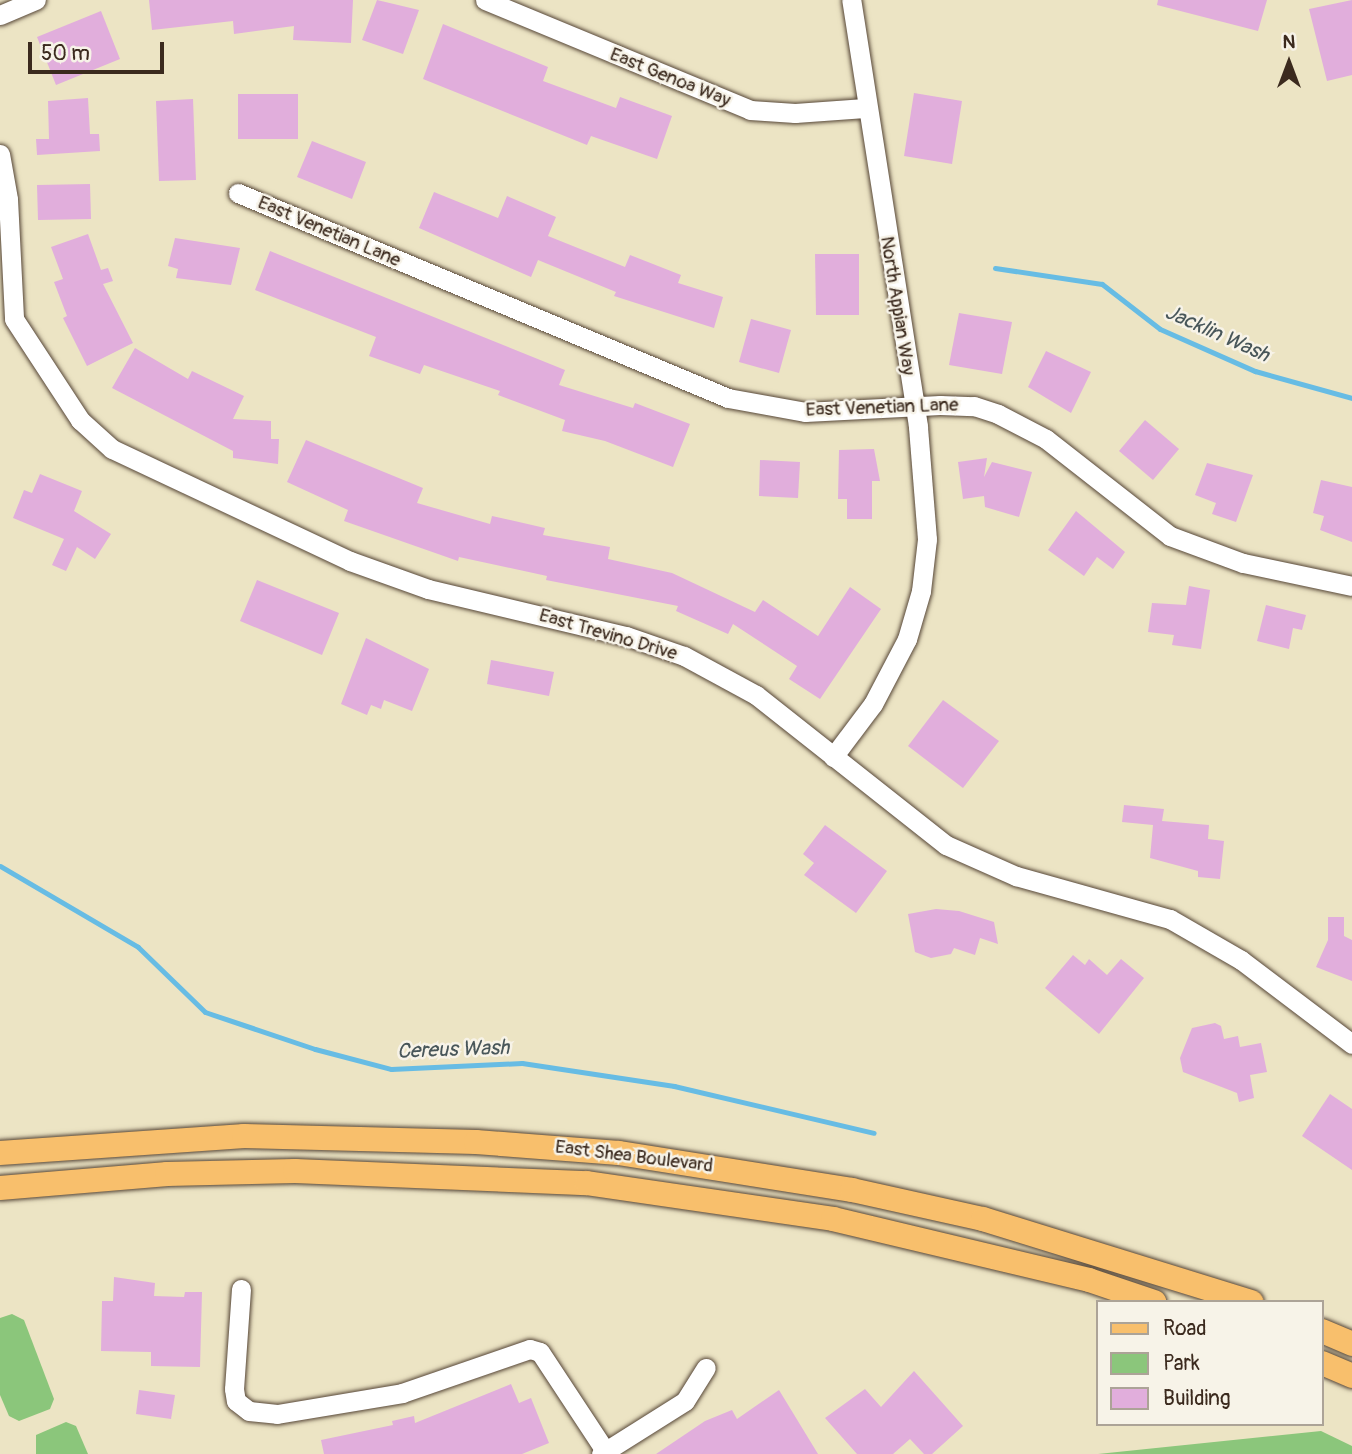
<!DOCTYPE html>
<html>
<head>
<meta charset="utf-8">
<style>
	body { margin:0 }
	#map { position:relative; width:1352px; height:1454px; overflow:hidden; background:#ece4c4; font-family:Pangolin,sans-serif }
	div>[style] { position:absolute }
	.green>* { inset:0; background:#8bc67b }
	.stream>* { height:5px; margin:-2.5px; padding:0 2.5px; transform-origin:2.5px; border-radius:2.5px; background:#67bce4 }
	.building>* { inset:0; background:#e1aedc }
	.roads { filter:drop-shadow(0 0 2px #564637) drop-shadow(0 0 2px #564637) }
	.minor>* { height:19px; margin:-9.5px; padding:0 9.5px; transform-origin:9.5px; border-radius:9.5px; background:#fff }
	.major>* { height:24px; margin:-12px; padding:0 12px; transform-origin:12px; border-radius:12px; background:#f8bf6c }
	span { translate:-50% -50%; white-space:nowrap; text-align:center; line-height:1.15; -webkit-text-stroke:5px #f7f3e8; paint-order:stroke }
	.street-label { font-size:19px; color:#3b2a1e }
	.water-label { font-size:21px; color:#485659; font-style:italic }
	.legend { position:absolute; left:1096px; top:1300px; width:228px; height:126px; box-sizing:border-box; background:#f7f3e8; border:2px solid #aca397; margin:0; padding:9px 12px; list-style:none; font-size:21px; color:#3b2a1e }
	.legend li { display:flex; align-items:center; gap:14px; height:35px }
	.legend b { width:35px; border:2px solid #aca397 }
	.north { position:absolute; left:1254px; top:28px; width:70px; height:70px; -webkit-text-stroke:5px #f7f3e8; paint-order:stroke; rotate:0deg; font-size:19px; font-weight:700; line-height:28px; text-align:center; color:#3b2a1e }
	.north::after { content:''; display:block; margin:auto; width:24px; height:32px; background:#3b2a1e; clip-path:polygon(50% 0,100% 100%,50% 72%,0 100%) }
	.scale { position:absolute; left:28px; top:42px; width:136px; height:32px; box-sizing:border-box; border:4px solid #3b2a1e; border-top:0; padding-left:9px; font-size:21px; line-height:24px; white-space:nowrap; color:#3b2a1e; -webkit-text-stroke:5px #f7f3e8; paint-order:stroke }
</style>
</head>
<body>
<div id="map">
	<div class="green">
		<div style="clip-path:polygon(12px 1314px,24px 1320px,54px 1399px,50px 1409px,19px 1421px,9px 1416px,0 1395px,0 1318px)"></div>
		<div style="clip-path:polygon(66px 1422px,76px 1426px,88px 1454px,36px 1454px,36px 1435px)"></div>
		<div style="clip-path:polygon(1321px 1431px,1352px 1446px,1352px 1454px,1098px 1454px)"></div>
	</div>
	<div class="stream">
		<div style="left:995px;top:268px;width:108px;rotate:8.5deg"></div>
		<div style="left:1102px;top:284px;width:73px;rotate:37.8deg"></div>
		<div style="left:1160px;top:329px;width:104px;rotate:23.9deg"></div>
		<div style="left:1255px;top:371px;width:101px;rotate:15.6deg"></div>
		<div style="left:0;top:866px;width:160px;rotate:30.4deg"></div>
		<div style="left:138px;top:947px;width:93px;rotate:44.1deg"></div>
		<div style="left:205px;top:1012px;width:116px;rotate:18.6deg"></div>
		<div style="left:315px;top:1049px;width:79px;rotate:14.7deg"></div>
		<div style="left:391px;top:1069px;width:131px;rotate:-2.6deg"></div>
		<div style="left:522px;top:1063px;width:154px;rotate:8.6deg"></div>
		<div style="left:674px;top:1086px;width:205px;rotate:13.2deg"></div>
	</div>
	<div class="building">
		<div style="clip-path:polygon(149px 0,353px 0,351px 43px,293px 40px,294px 26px,234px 34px,233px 21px,152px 30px)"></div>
		<div style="clip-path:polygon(377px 0,419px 10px,403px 54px,362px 40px)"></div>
		<div style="clip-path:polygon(1158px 0,1267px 0,1258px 31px,1157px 5px)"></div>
		<div style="clip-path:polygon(1352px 0,1352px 75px,1327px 81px,1309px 9px)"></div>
		<div style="clip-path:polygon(101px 11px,120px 59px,56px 85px,37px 37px)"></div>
		<div style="clip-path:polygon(443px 24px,548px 67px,543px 81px,616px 108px,620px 97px,672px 116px,657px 159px,591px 136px,587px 145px,423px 79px)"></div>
		<div style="clip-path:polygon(914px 93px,962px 101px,952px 164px,904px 156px)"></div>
		<div style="clip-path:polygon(238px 94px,298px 94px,298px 139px,238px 139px)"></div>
		<div style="clip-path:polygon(88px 98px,90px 134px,99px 134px,100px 151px,37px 155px,36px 139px,49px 139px,48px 101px)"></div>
		<div style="clip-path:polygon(193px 99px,196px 180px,159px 181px,156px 101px)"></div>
		<div style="clip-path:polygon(312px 141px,366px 162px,352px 199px,297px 177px)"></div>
		<div style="clip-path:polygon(90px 184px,91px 219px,38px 220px,37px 185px)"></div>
		<div style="clip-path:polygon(434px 192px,498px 218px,507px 196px,556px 217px,548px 236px,625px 267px,630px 255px,681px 275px,678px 283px,723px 297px,714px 328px,614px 296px,616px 292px,538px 260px,531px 277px,419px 228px)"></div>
		<div style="clip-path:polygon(88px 234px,101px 270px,108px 268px,113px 281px,103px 284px,133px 343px,87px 366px,63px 318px,67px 316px,54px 282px,63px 279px,51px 247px)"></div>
		<div style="clip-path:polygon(175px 238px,240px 248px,231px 285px,176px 278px,178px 269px,168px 266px)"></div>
		<div style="clip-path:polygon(270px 251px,565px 370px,559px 385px,633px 408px,635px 403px,690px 424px,673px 467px,605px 441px,562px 431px,565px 420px,498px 395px,500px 391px,424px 365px,420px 374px,369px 356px,376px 337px,255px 290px)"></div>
		<div style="clip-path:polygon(815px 254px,859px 254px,859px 315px,816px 315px)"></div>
		<div style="clip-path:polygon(959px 313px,1012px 322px,1002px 374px,949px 365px)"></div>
		<div style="clip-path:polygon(751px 319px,791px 330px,779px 373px,739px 362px)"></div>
		<div style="clip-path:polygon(135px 348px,188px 379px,192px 371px,244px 396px,233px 419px,271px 421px,271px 439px,279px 439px,278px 464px,233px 458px,233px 451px,112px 388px)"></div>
		<div style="clip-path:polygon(1046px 351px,1091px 372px,1071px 413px,1028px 387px)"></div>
		<div style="clip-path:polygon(1145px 420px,1179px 449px,1153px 480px,1119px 451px)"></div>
		<div style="clip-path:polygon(306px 440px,423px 488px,417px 503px,490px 524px,492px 516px,545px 528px,543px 535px,610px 547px,608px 559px,672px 573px,755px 612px,763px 600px,818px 636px,850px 587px,881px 609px,820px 699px,789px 679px,797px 666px,733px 624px,728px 634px,676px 611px,678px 606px,546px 580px,547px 576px,459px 557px,458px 561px,344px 521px,348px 510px,287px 482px)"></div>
		<div style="clip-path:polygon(874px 449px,880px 481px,872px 481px,872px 519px,847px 519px,847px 499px,838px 499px,839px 450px)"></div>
		<div style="clip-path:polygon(987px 458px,984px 477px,992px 462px,1032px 472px,1019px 517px,985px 507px,984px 496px,963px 499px,958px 462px)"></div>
		<div style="clip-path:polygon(760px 460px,800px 462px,798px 498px,759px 496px)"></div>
		<div style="clip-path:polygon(1207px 463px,1253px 475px,1236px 522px,1212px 514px,1216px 503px,1195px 495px)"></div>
		<div style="clip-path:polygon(40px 474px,82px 491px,74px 511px,111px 534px,95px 559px,77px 547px,66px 571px,52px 565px,64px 539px,13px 518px,24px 490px,32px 493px)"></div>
		<div style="clip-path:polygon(1321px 480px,1352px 487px,1352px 542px,1320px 530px,1324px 516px,1313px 513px)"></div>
		<div style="clip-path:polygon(1076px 511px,1125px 552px,1113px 569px,1097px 557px,1084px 576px,1048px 550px)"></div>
		<div style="clip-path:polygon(257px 580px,339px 613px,322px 655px,240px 621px)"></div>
		<div style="clip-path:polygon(1189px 586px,1210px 590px,1201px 649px,1172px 645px,1174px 635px,1148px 632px,1152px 603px,1186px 605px)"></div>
		<div style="clip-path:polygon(1266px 605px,1306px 615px,1302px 630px,1293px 628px,1289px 649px,1257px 641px)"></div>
		<div style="clip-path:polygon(366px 638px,429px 669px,412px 711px,384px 700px,381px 709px,371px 705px,367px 715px,341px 704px)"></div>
		<div style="clip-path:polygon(491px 660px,554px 672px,549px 696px,487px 684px)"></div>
		<div style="clip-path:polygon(943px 700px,999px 741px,963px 788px,908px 746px)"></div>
		<div style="clip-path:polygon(1124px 805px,1164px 809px,1162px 821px,1209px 825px,1208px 839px,1224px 841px,1220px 879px,1198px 877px,1198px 871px,1150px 858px,1153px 825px,1122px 822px)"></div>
		<div style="clip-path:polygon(825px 825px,887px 871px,856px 913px,804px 875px,814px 863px,803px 854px)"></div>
		<div style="clip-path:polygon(936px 909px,959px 911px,994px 922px,998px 944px,980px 938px,975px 955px,954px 948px,951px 954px,931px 958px,915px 952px,908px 914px)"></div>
		<div style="clip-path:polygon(1328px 917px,1344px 917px,1344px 936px,1352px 940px,1352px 981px,1316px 967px,1328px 940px)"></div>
		<div style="clip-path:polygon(1073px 955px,1085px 965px,1089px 959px,1107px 975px,1121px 959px,1144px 978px,1099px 1034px,1045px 988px)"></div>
		<div style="clip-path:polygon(1215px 1023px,1221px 1026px,1224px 1039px,1238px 1036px,1240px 1047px,1261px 1043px,1267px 1072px,1250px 1075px,1254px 1098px,1239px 1102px,1237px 1093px,1183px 1072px,1180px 1058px,1192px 1028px)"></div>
		<div style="clip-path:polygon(1330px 1094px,1352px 1109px,1352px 1170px,1302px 1136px)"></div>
		<div style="clip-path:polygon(114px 1277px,155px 1283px,154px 1296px,184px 1297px,185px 1292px,202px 1292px,200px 1367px,151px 1366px,151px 1352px,101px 1351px,102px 1301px,113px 1301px)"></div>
		<div style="clip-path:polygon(914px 1371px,963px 1426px,932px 1454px,924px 1454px,910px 1439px,893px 1454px,857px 1454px,825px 1418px,865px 1389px,881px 1407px)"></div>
		<div style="clip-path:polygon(511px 1384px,519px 1403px,531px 1398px,549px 1443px,522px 1454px,324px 1454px,321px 1440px,393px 1425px,392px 1421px,414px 1416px,415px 1423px)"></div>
		<div style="clip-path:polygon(139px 1390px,175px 1395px,171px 1419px,136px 1414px)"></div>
		<div style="clip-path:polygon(779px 1390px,818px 1454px,656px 1454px,705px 1421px,732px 1410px,737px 1419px)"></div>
	</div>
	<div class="roads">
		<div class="minor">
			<div style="left:485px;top:0;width:287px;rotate:22.5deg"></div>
			<div style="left:750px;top:110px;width:45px;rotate:3.8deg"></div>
			<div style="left:795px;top:113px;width:70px;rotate:-4.1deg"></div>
			<div style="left:0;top:15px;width:39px;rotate:-23deg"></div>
			<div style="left:0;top:154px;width:46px;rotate:79.9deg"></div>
			<div style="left:8px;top:199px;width:120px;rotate:87.1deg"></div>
			<div style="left:14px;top:319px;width:121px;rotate:56.8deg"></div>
			<div style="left:80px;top:420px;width:43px;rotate:42.2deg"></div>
			<div style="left:112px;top:449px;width:263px;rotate:25.2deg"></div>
			<div style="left:350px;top:561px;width:83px;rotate:19.7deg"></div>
			<div style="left:428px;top:589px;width:204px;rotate:13.4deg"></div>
			<div style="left:626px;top:636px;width:61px;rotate:19deg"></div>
			<div style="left:684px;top:656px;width:82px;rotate:28.4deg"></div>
			<div style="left:756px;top:695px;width:242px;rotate:38.3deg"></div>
			<div style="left:946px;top:845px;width:77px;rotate:23.9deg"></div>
			<div style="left:1016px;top:876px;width:160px;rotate:15.6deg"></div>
			<div style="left:1170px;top:919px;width:82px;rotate:30deg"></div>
			<div style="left:1241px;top:960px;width:139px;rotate:37.1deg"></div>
			<div style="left:238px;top:193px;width:531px;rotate:22.7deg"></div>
			<div style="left:728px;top:398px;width:78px;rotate:10.3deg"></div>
			<div style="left:805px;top:412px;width:135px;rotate:-3deg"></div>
			<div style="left:940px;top:405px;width:34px;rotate:2deg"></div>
			<div style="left:974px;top:406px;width:25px;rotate:18deg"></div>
			<div style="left:998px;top:414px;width:54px;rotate:27.5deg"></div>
			<div style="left:1046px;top:439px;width:157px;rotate:38deg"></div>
			<div style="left:1170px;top:536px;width:78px;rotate:20.3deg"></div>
			<div style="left:1243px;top:563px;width:111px;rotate:11.9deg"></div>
			<div style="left:833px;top:757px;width:66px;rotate:-53deg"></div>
			<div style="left:873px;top:704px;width:73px;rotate:-62.4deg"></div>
			<div style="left:907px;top:639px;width:50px;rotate:-73.7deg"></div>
			<div style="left:921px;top:591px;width:52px;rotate:-83.4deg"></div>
			<div style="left:927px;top:539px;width:113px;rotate:-94.6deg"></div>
			<div style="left:918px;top:426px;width:431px;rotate:-98.9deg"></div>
			<div style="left:241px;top:1289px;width:100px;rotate:94deg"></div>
			<div style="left:234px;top:1389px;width:12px;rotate:81deg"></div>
			<div style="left:236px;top:1401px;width:16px;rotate:38deg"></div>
			<div style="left:249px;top:1411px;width:28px;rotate:6deg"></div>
			<div style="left:277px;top:1414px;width:127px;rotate:-9.5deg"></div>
			<div style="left:402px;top:1393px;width:135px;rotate:-19deg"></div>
			<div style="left:530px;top:1349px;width:10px;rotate:17deg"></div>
			<div style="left:540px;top:1352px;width:120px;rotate:56.6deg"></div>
			<div style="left:601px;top:1454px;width:99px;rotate:-32.2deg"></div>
			<div style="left:685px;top:1401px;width:39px;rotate:-58deg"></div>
		</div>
		<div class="major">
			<div style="left:0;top:1153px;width:245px;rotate:-4deg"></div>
			<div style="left:244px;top:1136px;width:232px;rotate:1.5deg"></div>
			<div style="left:476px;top:1142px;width:143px;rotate:4.4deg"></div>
			<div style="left:619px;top:1153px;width:236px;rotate:9deg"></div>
			<div style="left:852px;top:1190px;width:134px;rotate:12.5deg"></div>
			<div style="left:983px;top:1219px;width:281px;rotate:17.2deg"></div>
			<div style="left:0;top:1188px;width:168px;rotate:-4.8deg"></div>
			<div style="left:167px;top:1174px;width:128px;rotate:-1.3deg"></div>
			<div style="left:295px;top:1171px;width:292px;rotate:2.4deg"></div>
			<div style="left:587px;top:1183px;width:249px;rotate:8.3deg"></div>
			<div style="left:833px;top:1219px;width:263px;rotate:13.4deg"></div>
			<div style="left:1089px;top:1280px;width:69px;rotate:18.7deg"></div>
			<div style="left:1322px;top:1331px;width:33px;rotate:23deg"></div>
			<div style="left:1322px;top:1363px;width:33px;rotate:23deg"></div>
		</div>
	</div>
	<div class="street-label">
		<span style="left:670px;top:78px;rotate:22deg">East Genoa Way</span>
		<span style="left:329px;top:232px;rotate:23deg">East Venetian Lane</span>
		<span style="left:897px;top:306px;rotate:81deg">North Appian Way</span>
		<span style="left:882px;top:408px;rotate:-2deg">East Venetian Lane</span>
		<span style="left:608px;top:635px;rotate:16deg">East Trevino Drive</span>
		<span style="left:634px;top:1157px;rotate:7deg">East Shea Boulevard</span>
	</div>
	<div class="water-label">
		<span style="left:1217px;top:334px;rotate:24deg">Jacklin Wash</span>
		<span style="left:453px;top:1050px;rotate:-2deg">Cereus Wash</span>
	</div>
	<ul class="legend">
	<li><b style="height:9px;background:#f8bf6c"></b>Road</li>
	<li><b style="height:19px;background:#8bc67b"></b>Park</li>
	<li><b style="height:19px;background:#e1aedc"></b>Building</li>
	</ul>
	<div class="north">N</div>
	<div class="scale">50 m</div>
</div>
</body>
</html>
